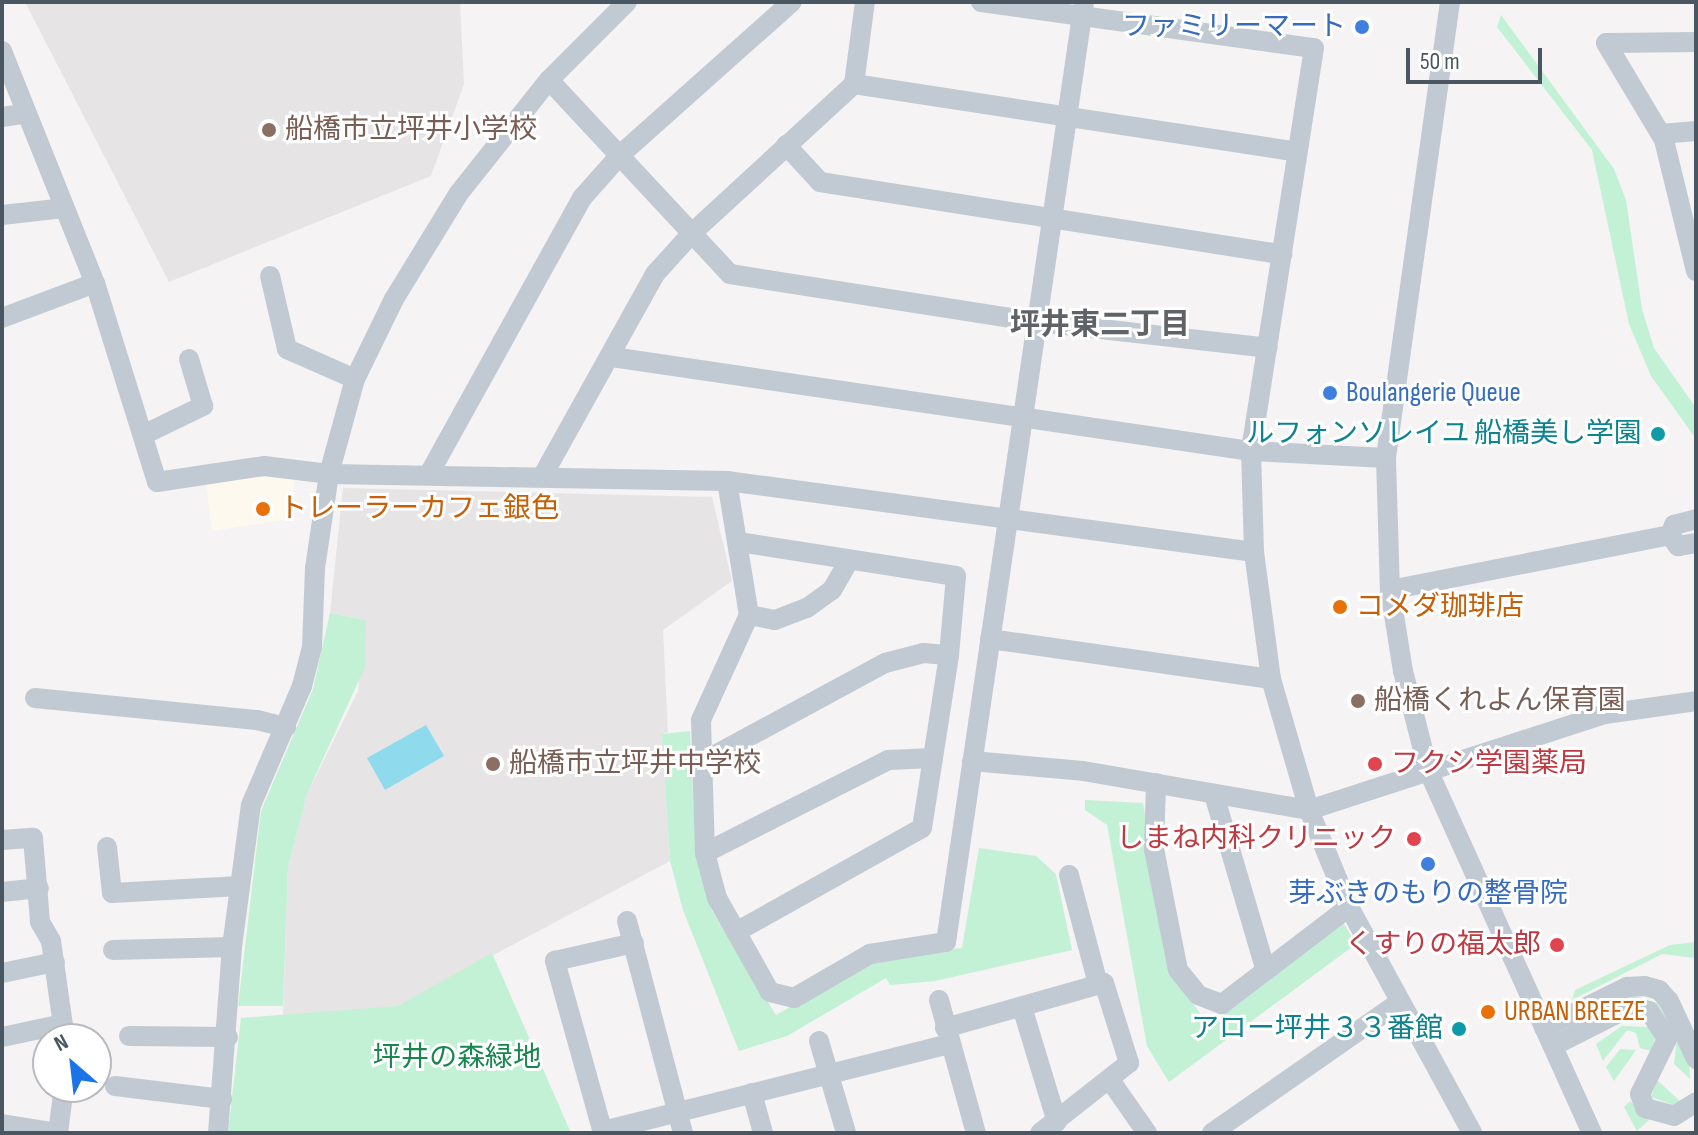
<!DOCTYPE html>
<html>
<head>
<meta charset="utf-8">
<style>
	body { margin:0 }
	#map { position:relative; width:1698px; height:1135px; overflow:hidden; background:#f5f3f3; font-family:"Sofia Sans Condensed","Noto Sans JP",sans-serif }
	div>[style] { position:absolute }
	.commercial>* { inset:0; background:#fdf9ef }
	.education>* { inset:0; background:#e6e4e5 }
	.green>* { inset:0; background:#c3f1d5 }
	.water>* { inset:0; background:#90daee }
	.minor>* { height:20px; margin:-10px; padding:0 10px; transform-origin:10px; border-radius:10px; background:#c1cad2 }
	.dots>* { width:22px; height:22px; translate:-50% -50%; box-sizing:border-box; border:4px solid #fff; border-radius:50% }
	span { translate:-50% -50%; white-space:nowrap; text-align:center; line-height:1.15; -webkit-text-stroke:6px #fff; paint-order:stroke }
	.shop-label { font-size:28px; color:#366cbe }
	.right { translate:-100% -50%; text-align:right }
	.left { translate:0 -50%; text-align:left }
	.education-label { font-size:28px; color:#785e54 }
	.culture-label { font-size:28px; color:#0d838f }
	.food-label { font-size:28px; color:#c56008 }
	.health-label { font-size:28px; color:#be3a42 }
	.park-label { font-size:28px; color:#17864f }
	.neighbourhood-label { font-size:30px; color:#5f6368; font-weight:700 }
	.frame { position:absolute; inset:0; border:4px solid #4a5661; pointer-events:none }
	.north { position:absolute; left:32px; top:1023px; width:80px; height:80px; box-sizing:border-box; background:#fff; border:2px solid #b7bbc0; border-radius:50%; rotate:332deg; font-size:22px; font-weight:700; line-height:32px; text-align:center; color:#4a5661 }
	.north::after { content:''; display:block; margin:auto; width:28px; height:36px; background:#1a73e8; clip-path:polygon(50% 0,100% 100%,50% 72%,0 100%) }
	.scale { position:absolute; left:1406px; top:48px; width:136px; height:36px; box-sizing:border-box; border:4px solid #4a5661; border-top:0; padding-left:10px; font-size:24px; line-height:28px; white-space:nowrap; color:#4a5661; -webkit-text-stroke:6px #fff; paint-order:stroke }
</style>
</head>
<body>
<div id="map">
	<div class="commercial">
		<div style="clip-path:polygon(278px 471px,296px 473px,289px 519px,212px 531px,206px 483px)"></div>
	</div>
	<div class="education">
		<div style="clip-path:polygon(25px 2px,460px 2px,464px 84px,431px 176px,169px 282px)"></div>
		<div style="clip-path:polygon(343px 488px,712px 497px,732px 581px,663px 630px,668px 732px,662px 734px,670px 861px,398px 1006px,283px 1017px,288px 867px,307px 794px,358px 691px,366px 620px,330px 613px)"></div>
	</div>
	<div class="green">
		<div style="clip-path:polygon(1501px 15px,1614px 169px,1626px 200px,1642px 309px,1654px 348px,1696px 408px,1696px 439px,1651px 376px,1629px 324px,1592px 150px,1497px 27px)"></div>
		<div style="clip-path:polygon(330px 613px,366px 620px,365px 667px,307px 794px,288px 867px,283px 1006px,238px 1006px,261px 811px,313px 689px)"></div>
		<div style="clip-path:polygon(690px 731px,696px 856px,712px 911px,776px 1015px,875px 958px,962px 948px,979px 848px,1036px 856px,1056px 874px,1072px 950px,935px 981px,890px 985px,886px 978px,787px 1036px,739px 1051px,683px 910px,670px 861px,662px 734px)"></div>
		<div style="clip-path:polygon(1085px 800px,1143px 803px,1171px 971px,1209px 1027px,1343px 922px,1356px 944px,1169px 1082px,1147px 1046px,1107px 825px,1085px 810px)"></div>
		<div style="clip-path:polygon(1696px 942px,1696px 958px,1662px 954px,1572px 1000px,1575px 990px,1670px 945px)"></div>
		<div style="clip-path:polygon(492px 953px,571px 1133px,228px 1133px,241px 1018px,398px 1006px)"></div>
		<div style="clip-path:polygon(1630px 994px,1665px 1006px,1688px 1053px,1690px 1079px,1674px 1064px,1677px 1037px,1656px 1004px,1630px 999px,1584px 1018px,1582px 1014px)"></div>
		<div style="clip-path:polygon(1622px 1026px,1650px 1027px,1655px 1038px,1651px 1051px,1640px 1048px,1636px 1033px,1627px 1030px,1603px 1061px,1596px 1044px)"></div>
		<div style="clip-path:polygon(1620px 1049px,1636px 1050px,1614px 1081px,1606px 1067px)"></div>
		<div style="clip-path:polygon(1657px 1080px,1681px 1102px,1676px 1106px,1651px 1097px)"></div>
		<div style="clip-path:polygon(1630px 1101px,1649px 1120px,1637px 1131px,1624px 1107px)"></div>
	</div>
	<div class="water">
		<div style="clip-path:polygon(426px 725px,444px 756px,385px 790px,367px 758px)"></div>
	</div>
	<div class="minor">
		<div style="left:981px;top:2px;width:336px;rotate:7.9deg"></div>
		<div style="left:1314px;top:48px;width:408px;rotate:98.9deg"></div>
		<div style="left:1251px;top:451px;width:101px;rotate:88.3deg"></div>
		<div style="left:1254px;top:552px;width:128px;rotate:82.4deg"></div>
		<div style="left:1271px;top:679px;width:136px;rotate:73.8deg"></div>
		<div style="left:1309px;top:810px;width:105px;rotate:67.6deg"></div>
		<div style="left:1349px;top:907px;width:257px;rotate:61.4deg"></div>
		<div style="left:1450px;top:2px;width:460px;rotate:98deg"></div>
		<div style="left:1386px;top:458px;width:132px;rotate:88.3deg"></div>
		<div style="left:1390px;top:590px;width:82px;rotate:80.9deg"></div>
		<div style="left:1403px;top:671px;width:102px;rotate:75.8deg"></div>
		<div style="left:1428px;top:770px;width:398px;rotate:65.7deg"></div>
		<div style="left:1696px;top:42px;width:90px;rotate:179.4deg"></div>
		<div style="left:1606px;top:43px;width:113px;rotate:59.1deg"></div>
		<div style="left:1664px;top:140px;width:135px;rotate:76.3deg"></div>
		<div style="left:2px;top:51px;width:250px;rotate:68.2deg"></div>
		<div style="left:95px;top:283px;width:208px;rotate:72.7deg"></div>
		<div style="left:157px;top:482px;width:108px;rotate:-8.5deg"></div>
		<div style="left:264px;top:466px;width:65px;rotate:7deg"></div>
		<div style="left:329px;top:474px;width:398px;rotate:1deg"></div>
		<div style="left:727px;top:481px;width:532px;rotate:7.67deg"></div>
		<div style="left:549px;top:80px;width:265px;rotate:47deg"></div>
		<div style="left:730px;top:274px;width:312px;rotate:8.9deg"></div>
		<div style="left:1038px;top:322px;width:231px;rotate:6.4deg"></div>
		<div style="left:854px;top:84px;width:447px;rotate:8.7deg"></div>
		<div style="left:2px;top:117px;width:22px;rotate:-8deg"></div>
		<div style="left:1661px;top:134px;width:35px;rotate:-5deg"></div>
		<div style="left:786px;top:145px;width:50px;rotate:47.4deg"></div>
		<div style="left:820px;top:182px;width:468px;rotate:8.9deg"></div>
		<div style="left:2px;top:215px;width:62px;rotate:-6.4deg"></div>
		<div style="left:270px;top:276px;width:75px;rotate:76.9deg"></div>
		<div style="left:287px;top:349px;width:74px;rotate:23.8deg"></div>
		<div style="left:2px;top:318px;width:99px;rotate:-20.6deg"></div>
		<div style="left:612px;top:357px;width:646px;rotate:8.37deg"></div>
		<div style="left:1251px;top:451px;width:135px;rotate:3deg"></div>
		<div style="left:143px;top:435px;width:67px;rotate:-25.8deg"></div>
		<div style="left:203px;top:406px;width:49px;rotate:-106.6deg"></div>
		<div style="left:429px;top:474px;width:316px;rotate:-61deg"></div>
		<div style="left:582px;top:198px;width:57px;rotate:-48.5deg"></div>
		<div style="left:620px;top:155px;width:230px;rotate:-41.7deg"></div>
		<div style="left:542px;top:477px;width:232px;rotate:-60.9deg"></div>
		<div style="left:655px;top:274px;width:55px;rotate:-47.9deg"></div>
		<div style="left:692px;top:233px;width:220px;rotate:-42.6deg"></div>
		<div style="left:854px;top:84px;width:83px;rotate:-82.4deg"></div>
		<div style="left:727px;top:481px;width:136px;rotate:80.7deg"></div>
		<div style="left:749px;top:615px;width:115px;rotate:114.6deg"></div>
		<div style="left:701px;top:720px;width:133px;rotate:88.3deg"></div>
		<div style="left:705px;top:853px;width:47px;rotate:75.1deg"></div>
		<div style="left:717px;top:898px;width:108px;rotate:60.6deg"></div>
		<div style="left:770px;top:992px;width:25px;rotate:14deg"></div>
		<div style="left:794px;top:998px;width:88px;rotate:-30.1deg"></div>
		<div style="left:870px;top:954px;width:77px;rotate:-9deg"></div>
		<div style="left:946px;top:942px;width:950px;rotate:-81.65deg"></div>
		<div style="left:1670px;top:535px;width:11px;rotate:-68deg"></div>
		<div style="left:1674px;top:525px;width:23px;rotate:-15deg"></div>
		<div style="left:1670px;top:535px;width:14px;rotate:54deg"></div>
		<div style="left:1678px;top:546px;width:18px;rotate:-9deg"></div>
		<div style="left:1390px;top:590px;width:285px;rotate:-11.1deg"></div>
		<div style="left:749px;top:615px;width:26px;rotate:11deg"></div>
		<div style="left:775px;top:620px;width:34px;rotate:-21deg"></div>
		<div style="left:807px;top:608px;width:31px;rotate:-36deg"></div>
		<div style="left:832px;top:590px;width:34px;rotate:-60deg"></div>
		<div style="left:990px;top:639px;width:284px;rotate:8.1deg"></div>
		<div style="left:35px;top:698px;width:223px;rotate:5.7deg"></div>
		<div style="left:257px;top:720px;width:30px;rotate:14deg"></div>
		<div style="left:972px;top:761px;width:111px;rotate:5.1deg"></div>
		<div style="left:1083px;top:771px;width:229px;rotate:9.8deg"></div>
		<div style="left:1309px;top:810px;width:311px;rotate:-18deg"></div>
		<div style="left:1605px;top:714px;width:92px;rotate:-8.1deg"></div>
		<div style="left:702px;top:762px;width:208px;rotate:-28.4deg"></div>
		<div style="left:885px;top:663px;width:40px;rotate:-14.4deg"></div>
		<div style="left:924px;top:653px;width:25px;rotate:5deg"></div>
		<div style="left:1156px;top:783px;width:66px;rotate:91.7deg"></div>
		<div style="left:1154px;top:849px;width:123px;rotate:78.8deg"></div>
		<div style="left:1178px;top:970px;width:32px;rotate:51deg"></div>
		<div style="left:1198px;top:995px;width:26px;rotate:21deg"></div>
		<div style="left:1222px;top:1004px;width:160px;rotate:-37.4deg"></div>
		<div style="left:1215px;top:798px;width:180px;rotate:73.6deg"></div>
		<div style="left:2px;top:840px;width:31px;rotate:-4deg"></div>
		<div style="left:33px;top:838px;width:84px;rotate:85.2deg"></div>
		<div style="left:40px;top:922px;width:22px;rotate:60deg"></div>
		<div style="left:51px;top:941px;width:99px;rotate:81.9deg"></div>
		<div style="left:107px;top:847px;width:46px;rotate:83.8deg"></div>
		<div style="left:112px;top:893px;width:128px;rotate:-3.1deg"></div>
		<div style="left:705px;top:853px;width:205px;rotate:-26.9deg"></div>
		<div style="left:888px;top:760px;width:45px;rotate:-2.5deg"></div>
		<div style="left:1069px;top:875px;width:113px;rotate:75.1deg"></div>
		<div style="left:2px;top:892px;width:37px;rotate:-6deg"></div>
		<div style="left:627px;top:921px;width:219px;rotate:75.2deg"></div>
		<div style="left:736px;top:932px;width:213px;rotate:-29.2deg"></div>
		<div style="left:922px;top:828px;width:175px;rotate:-81.1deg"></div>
		<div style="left:949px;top:655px;width:79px;rotate:-84.9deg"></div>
		<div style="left:956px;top:576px;width:221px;rotate:-171.1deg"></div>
		<div style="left:113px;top:950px;width:119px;rotate:-1.4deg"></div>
		<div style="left:2px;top:973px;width:54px;rotate:-11.7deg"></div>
		<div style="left:939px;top:1000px;width:138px;rotate:74.5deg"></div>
		<div style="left:1022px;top:1007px;width:120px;rotate:73.1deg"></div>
		<div style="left:945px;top:1028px;width:165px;rotate:-15.8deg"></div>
		<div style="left:1104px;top:983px;width:84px;rotate:72.6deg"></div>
		<div style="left:1129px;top:1063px;width:113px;rotate:141.8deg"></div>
		<div style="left:1544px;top:1028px;width:93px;rotate:-26.3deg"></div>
		<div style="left:1627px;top:987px;width:18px;rotate:-3deg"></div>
		<div style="left:1645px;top:986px;width:15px;rotate:16deg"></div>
		<div style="left:1659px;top:990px;width:15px;rotate:48deg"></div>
		<div style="left:1669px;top:1001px;width:64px;rotate:65deg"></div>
		<div style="left:129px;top:1036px;width:99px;rotate:0.6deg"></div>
		<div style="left:2px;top:1037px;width:62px;rotate:-12deg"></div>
		<div style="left:819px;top:1041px;width:96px;rotate:73.6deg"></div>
		<div style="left:1553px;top:1046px;width:68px;rotate:-26.9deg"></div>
		<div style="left:1614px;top:1015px;width:20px;rotate:-18deg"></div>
		<div style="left:1633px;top:1009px;width:16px;rotate:7deg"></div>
		<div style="left:1649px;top:1011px;width:33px;rotate:57deg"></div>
		<div style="left:1667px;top:1039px;width:61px;rotate:116.1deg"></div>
		<div style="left:1640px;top:1094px;width:15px;rotate:70deg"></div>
		<div style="left:1645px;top:1108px;width:30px;rotate:15deg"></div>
		<div style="left:1674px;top:1116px;width:26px;rotate:-32deg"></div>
		<div style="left:1110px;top:1080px;width:65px;rotate:55.1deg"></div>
		<div style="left:115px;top:1086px;width:108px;rotate:6.9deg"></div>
		<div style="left:752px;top:1093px;width:41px;rotate:74.6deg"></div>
		<div style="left:2px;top:1124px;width:57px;rotate:9.1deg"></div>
		<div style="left:603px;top:1131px;width:357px;rotate:-14.1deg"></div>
		<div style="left:58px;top:1133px;width:46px;rotate:-82.6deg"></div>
		<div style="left:218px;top:1133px;width:187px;rotate:-85.7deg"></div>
		<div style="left:232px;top:947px;width:143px;rotate:-82.4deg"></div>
		<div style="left:251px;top:805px;width:129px;rotate:-66.8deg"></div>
		<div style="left:302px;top:686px;width:40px;rotate:-75.6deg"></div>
		<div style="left:312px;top:647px;width:79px;rotate:-87.8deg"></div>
		<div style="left:315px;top:568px;width:95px;rotate:-81.5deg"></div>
		<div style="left:329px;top:474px;width:98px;rotate:-74.7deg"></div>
		<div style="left:355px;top:379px;width:89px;rotate:-64deg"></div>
		<div style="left:394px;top:299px;width:124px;rotate:-58.5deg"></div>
		<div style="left:459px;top:193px;width:144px;rotate:-51.5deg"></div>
		<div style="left:549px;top:80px;width:110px;rotate:-45deg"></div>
		<div style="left:603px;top:1133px;width:179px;rotate:-105.6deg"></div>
		<div style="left:555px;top:961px;width:81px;rotate:-12.8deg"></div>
		<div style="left:1212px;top:1133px;width:229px;rotate:-34.9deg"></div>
	</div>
	<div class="dots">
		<div style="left:1362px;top:27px;background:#3f7fe0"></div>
		<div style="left:269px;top:130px;background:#8d6e63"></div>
		<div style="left:1330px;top:393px;background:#3f7fe0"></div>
		<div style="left:1658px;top:434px;background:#0f9aa8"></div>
		<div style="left:263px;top:509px;background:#e8710a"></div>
		<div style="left:1340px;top:607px;background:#e8710a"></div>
		<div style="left:1358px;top:701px;background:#8d6e63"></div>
		<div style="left:493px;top:764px;background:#8d6e63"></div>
		<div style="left:1375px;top:764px;background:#e0444e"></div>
		<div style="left:1414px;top:839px;background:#e0444e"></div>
		<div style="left:1428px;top:864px;background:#3f7fe0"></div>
		<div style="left:1557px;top:945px;background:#e0444e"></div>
		<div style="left:1488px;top:1012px;background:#e8710a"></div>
		<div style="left:1459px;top:1029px;background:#0f9aa8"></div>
	</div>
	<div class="shop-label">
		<span class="right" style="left:1346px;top:27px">ファミリーマート</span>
		<span class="left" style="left:1346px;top:393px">Boulangerie Queue</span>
		<span style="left:1428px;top:894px">芽ぶきのもりの整骨院</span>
	</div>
	<div class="education-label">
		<span class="left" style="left:285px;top:130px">船橋市立坪井小学校</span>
		<span class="left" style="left:1374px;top:701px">船橋くれよん保育園</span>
		<span class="left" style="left:509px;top:764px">船橋市立坪井中学校</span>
	</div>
	<div class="culture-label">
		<span class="right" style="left:1642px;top:434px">ルフォンソレイユ 船橋美し学園</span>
		<span class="right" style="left:1443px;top:1029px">アロー坪井３３番館</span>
	</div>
	<div class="food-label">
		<span class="left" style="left:279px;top:509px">トレーラーカフェ銀色</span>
		<span class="left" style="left:1356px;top:607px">コメダ珈琲店</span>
		<span class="left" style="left:1504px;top:1012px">URBAN BREEZE</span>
	</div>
	<div class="health-label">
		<span class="left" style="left:1391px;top:764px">フクシ学園薬局</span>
		<span class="right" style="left:1396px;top:839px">しまね内科クリニック</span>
		<span class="right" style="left:1541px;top:945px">くすりの福太郎</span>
	</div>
	<div class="park-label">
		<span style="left:457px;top:1058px">坪井の森緑地</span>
	</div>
	<div class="neighbourhood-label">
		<span style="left:1100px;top:325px">坪井東二丁目</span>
	</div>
	<div class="frame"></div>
	<div class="north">N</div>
	<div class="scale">50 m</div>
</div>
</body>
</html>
